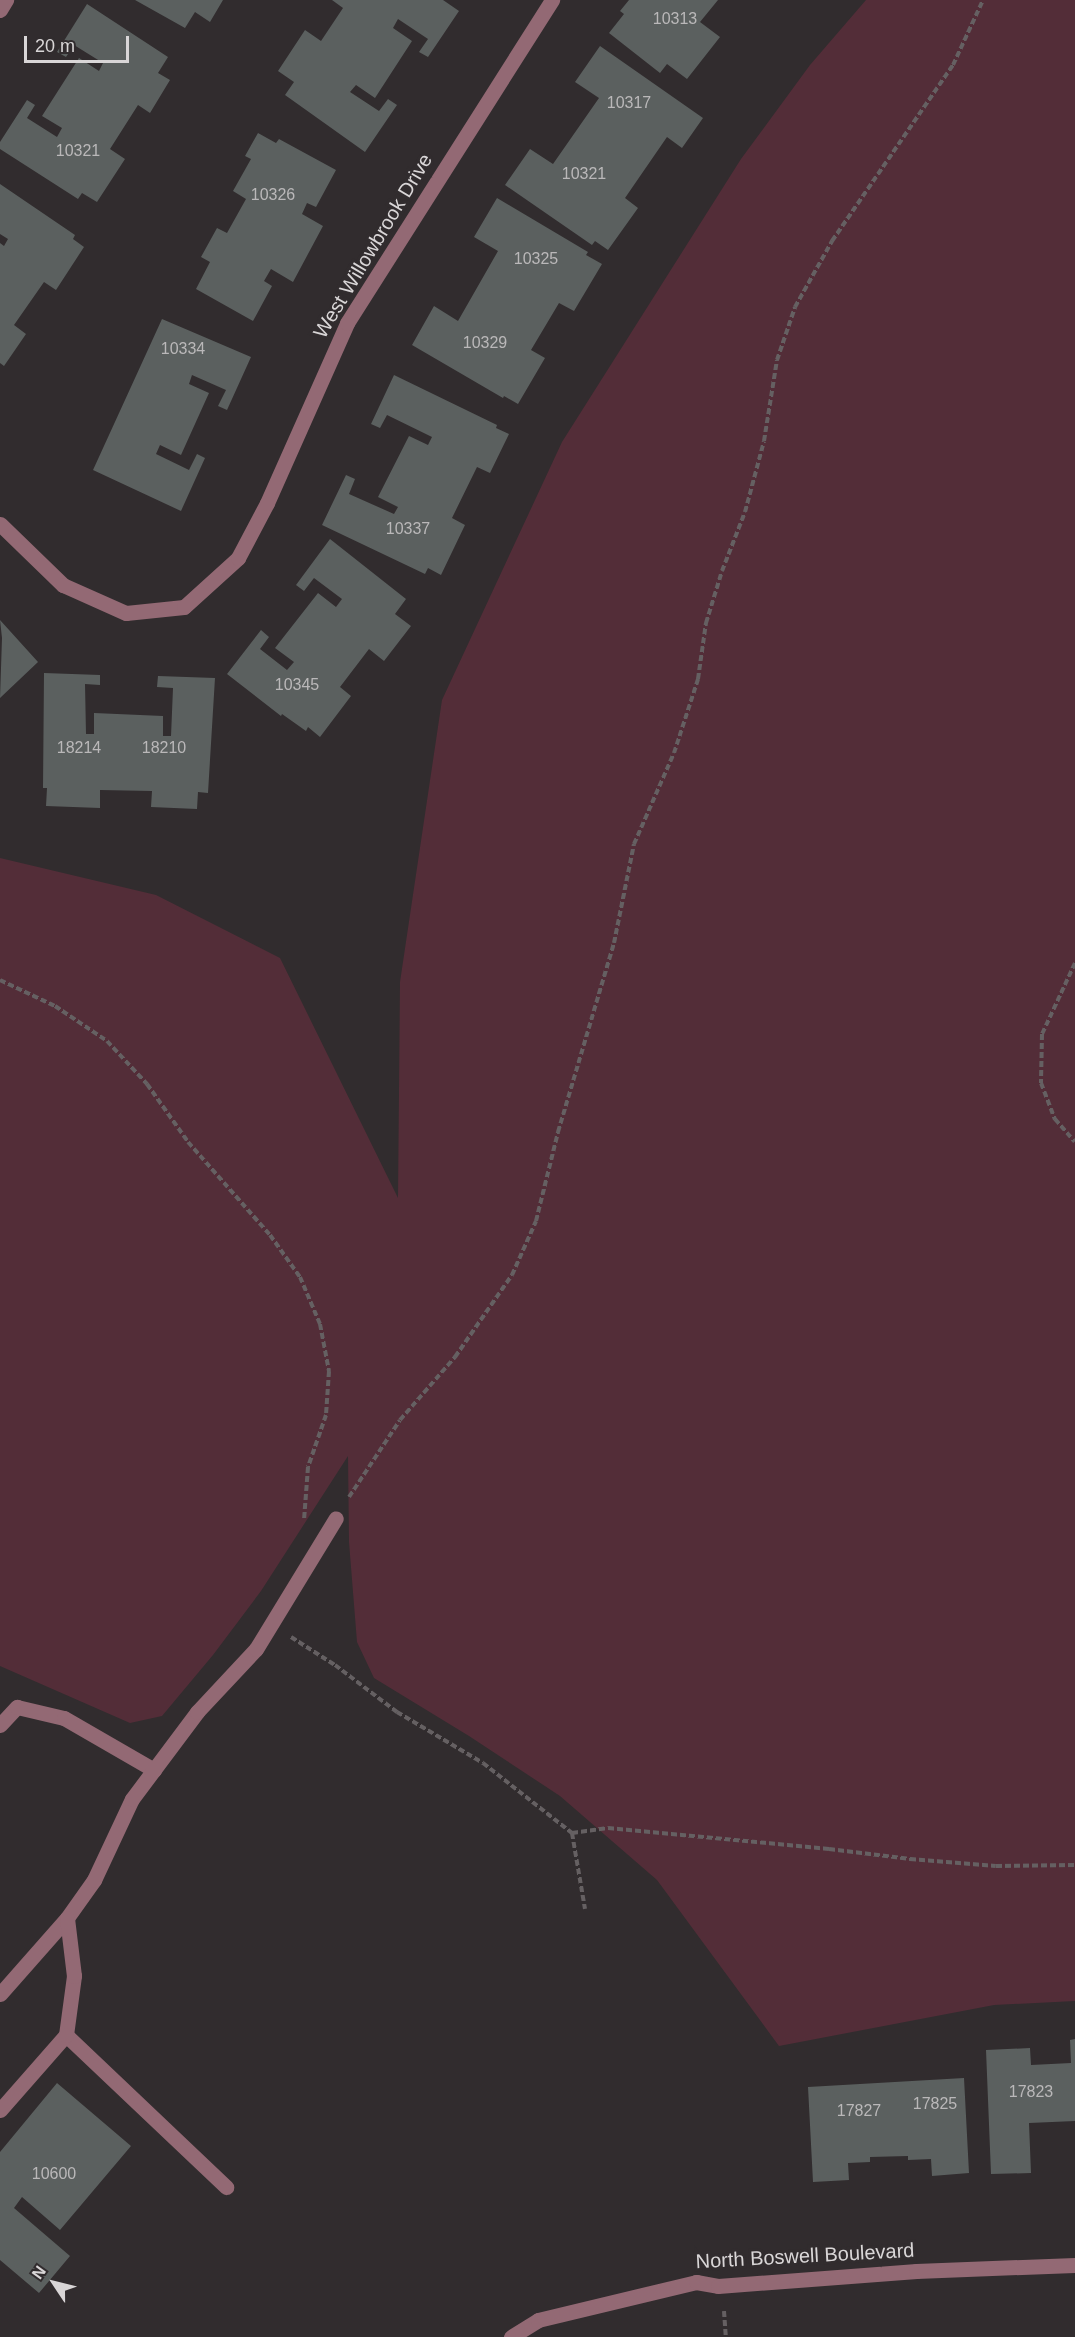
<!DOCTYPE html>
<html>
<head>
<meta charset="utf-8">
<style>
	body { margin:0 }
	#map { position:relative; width:1075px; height:2337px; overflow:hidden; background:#312c2e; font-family:Helvetica,sans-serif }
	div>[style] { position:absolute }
	.green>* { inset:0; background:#532d38 }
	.building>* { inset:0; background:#5b605f }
	.path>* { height:4px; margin-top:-2px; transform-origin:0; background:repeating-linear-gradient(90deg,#656062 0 6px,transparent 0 9px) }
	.minor>* { height:15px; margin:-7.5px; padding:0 7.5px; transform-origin:7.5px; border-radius:7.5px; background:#936974 }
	span { translate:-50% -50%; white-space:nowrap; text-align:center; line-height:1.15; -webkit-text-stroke:6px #312c2e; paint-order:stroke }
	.number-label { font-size:16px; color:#bab8b9 }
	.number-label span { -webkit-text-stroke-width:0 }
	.street-label { font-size:20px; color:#d9d6d7 }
	.north { position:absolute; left:24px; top:2253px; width:60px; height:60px; -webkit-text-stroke:4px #312c2e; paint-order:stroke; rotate:305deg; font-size:16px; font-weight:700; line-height:24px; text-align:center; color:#d9d6d7 }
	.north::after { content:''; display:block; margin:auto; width:21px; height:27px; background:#d9d6d7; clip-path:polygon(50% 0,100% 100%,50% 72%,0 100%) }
	.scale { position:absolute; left:24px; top:36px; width:105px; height:27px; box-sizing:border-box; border:3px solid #d9d6d7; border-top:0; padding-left:8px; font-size:18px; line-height:21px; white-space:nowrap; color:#d9d6d7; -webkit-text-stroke:4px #312c2e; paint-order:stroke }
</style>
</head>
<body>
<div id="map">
	<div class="green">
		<div style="clip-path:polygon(866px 0,1075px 0,1075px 2001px,994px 2005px,779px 2046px,657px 1880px,560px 1796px,469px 1736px,374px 1678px,357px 1642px,349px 1542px,348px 1456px,261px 1591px,213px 1655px,162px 1716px,130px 1723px,0 1666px,0 858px,156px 895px,280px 958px,398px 1198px,400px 982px,442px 700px,562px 442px,741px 159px,810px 65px)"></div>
	</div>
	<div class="building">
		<div style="clip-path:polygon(135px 0,223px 0,210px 22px,195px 12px,185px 28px)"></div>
		<div style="clip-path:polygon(332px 0,443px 0,459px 11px,428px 57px,419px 52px,428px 39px,398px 19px,393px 28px,412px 41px,375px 98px,356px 85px,350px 92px,379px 111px,388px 99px,397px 105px,365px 152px,285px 95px,294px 82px,278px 71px,305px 30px,321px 41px,343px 8px)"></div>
		<div style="clip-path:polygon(629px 0,718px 0,700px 22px,720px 37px,687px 79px,667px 64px,660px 73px,609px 33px,624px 14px,620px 11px)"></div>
		<div style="clip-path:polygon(87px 4px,168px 57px,158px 73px,170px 80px,150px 113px,138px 105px,110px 149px,125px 159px,97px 202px,82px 193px,78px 199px,0 149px,0 142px,27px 100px,35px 105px,27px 118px,57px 137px,62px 128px,42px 116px,79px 58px,99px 71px,103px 63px,74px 45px,66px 57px,57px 52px)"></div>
		<div style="clip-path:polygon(600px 46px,703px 118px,682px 148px,667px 137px,625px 198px,638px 208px,608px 250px,595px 241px,592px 245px,505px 185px,530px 149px,553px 164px,599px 98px,575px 82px)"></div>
		<div style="clip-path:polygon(258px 133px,276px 143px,279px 139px,336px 170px,316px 207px,307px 203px,302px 214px,323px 226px,293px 282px,271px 269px,264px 281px,272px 286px,253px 321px,196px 289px,210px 262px,201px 257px,217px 228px,227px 233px,246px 199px,233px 191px,251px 159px,245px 156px)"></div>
		<div style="clip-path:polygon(0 184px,75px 235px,73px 239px,84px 247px,56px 290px,44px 282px,14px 325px,26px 334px,4px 366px,0 363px,0 243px,4px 246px,8px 239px,0 234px)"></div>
		<div style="clip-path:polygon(497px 198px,588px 252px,586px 255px,602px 264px,574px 311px,559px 303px,531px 350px,545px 358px,518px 404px,504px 396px,503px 398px,412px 345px,434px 306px,458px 321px,498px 251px,474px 237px)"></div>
		<div style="clip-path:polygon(162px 319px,251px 357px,227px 410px,218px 406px,226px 390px,192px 375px,189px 384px,209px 393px,181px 455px,160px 445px,156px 454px,189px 470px,197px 454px,205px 458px,181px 511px,93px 470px)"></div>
		<div style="clip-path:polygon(394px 375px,497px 425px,496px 428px,509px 434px,490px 473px,477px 467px,452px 518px,465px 525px,441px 575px,428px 568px,425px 574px,322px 525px,346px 475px,355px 479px,349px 494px,394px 514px,398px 507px,378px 497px,409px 436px,428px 445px,432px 437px,387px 415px,380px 428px,371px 424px)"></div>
		<div style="clip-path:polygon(330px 539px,406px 599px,395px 614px,411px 626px,384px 661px,369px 649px,340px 687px,351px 696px,320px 737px,308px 727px,306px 731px,282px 714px,281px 716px,227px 674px,261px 630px,269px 637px,260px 649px,287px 670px,294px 662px,275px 648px,318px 593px,336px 607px,342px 599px,314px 578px,304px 591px,296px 585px)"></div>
		<div style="clip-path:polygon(0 620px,38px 662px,0 698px,2px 638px)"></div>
		<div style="clip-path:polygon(44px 673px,100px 675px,100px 685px,85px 684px,86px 734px,94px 734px,94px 713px,163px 716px,163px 736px,171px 736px,173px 688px,157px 687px,158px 676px,215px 678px,208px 793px,198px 792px,197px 809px,151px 807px,152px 791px,100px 790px,100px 808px,46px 806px,47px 788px,43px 788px)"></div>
		<div style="clip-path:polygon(1075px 2039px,1075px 2121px,1029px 2123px,1031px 2173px,991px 2174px,986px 2050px,1030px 2048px,1031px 2065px,1071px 2063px,1070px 2040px)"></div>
		<div style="clip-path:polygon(964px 2078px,969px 2173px,932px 2176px,931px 2159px,908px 2160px,908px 2156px,870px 2157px,870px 2162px,848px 2163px,849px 2180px,813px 2182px,808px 2087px)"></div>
		<div style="clip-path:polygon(57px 2083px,131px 2146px,60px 2230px,22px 2197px,14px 2208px,70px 2256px,39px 2293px,0 2260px,0 2152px)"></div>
	</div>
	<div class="path">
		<div style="left:1075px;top:963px;width:78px;rotate:114.9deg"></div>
		<div style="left:1042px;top:1034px;width:49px;rotate:91.2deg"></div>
		<div style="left:1041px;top:1083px;width:39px;rotate:69deg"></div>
		<div style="left:1055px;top:1119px;width:30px;rotate:49deg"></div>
		<div style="left:0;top:980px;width:61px;rotate:25.3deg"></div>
		<div style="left:55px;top:1006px;width:63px;rotate:33.9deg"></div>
		<div style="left:107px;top:1041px;width:59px;rotate:47.1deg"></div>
		<div style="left:147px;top:1084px;width:71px;rotate:54.7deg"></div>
		<div style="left:188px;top:1142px;width:124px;rotate:48.6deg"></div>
		<div style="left:270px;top:1235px;width:52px;rotate:54.5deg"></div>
		<div style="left:300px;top:1277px;width:51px;rotate:66.9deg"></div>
		<div style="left:320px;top:1324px;width:48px;rotate:79.2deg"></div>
		<div style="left:329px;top:1371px;width:44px;rotate:93.9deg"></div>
		<div style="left:326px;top:1415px;width:55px;rotate:109.1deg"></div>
		<div style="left:308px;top:1467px;width:53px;rotate:94.3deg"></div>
		<div style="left:349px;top:1497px;width:92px;rotate:-56.5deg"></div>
		<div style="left:400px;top:1420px;width:84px;rotate:-48.9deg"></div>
		<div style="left:455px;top:1357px;width:100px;rotate:-55.2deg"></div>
		<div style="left:512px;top:1275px;width:59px;rotate:-66deg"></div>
		<div style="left:536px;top:1221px;width:92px;rotate:-76.1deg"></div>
		<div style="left:558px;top:1132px;width:197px;rotate:-73.5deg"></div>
		<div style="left:614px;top:943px;width:101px;rotate:-78.6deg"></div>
		<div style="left:634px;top:844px;width:99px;rotate:-66.3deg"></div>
		<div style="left:674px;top:753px;width:78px;rotate:-72deg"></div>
		<div style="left:698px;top:679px;width:57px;rotate:-81.9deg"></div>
		<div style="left:706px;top:623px;width:54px;rotate:-72.9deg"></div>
		<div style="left:722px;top:571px;width:63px;rotate:-68.7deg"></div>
		<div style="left:745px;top:512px;width:73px;rotate:-75deg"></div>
		<div style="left:764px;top:441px;width:82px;rotate:-80.9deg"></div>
		<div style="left:777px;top:360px;width:56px;rotate:-71.2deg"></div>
		<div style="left:795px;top:307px;width:76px;rotate:-60.7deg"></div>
		<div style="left:832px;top:241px;width:214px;rotate:-55.5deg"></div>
		<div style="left:953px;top:65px;width:72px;rotate:-65.2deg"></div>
		<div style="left:291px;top:1637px;width:52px;rotate:32.5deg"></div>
		<div style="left:335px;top:1665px;width:78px;rotate:37.2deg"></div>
		<div style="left:397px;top:1712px;width:100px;rotate:30.7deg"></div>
		<div style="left:483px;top:1763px;width:113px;rotate:38.2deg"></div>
		<div style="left:572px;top:1833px;width:77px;rotate:80.3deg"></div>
		<div style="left:572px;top:1833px;width:36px;rotate:-8deg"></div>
		<div style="left:608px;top:1828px;width:222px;rotate:5.4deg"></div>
		<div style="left:829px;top:1849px;width:82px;rotate:7deg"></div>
		<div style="left:910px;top:1859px;width:86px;rotate:4.7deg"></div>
		<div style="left:996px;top:1866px;width:79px;rotate:-0.7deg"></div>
		<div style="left:724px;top:2311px;width:26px;rotate:86deg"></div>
	</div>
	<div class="minor">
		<div style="left:0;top:10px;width:12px;rotate:-59deg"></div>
		<div style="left:0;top:524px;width:88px;rotate:44.1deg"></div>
		<div style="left:63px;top:585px;width:69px;rotate:24deg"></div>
		<div style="left:126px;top:613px;width:58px;rotate:-5.9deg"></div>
		<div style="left:184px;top:607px;width:73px;rotate:-42.2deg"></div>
		<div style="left:238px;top:558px;width:62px;rotate:-62.2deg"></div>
		<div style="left:267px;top:503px;width:197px;rotate:-66deg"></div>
		<div style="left:347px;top:323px;width:383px;rotate:-57.6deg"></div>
		<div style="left:0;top:1725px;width:25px;rotate:-47deg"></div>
		<div style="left:17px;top:1707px;width:48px;rotate:13.2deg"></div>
		<div style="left:64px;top:1718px;width:104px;rotate:30deg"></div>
		<div style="left:0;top:1994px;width:101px;rotate:-48.6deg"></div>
		<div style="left:67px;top:1918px;width:47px;rotate:-54.6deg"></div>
		<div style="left:94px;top:1880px;width:89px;rotate:-64.9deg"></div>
		<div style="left:132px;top:1799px;width:109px;rotate:-53.2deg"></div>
		<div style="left:197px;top:1712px;width:86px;rotate:-46.9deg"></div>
		<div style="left:256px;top:1649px;width:153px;rotate:-58.6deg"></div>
		<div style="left:66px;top:2035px;width:221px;rotate:43.5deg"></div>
		<div style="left:0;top:2110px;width:100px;rotate:-48.7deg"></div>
		<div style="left:66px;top:2035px;width:60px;rotate:-82.3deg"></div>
		<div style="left:74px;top:1976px;width:58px;rotate:-96.9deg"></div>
		<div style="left:511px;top:2337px;width:32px;rotate:-32deg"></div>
		<div style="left:538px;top:2320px;width:163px;rotate:-13.5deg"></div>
		<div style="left:696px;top:2282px;width:22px;rotate:10deg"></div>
		<div style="left:718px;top:2286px;width:199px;rotate:-4.3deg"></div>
		<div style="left:916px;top:2271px;width:159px;rotate:-2.2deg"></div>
	</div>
	<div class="number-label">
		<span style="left:675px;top:19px">10313</span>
		<span style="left:629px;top:103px">10317</span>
		<span style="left:78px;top:151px">10321</span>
		<span style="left:584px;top:174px">10321</span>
		<span style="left:273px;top:195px">10326</span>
		<span style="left:536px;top:259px">10325</span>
		<span style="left:485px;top:343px">10329</span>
		<span style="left:183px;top:349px">10334</span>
		<span style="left:408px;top:529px">10337</span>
		<span style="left:297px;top:685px">10345</span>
		<span style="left:79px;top:748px">18214</span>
		<span style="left:164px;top:748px">18210</span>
		<span style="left:1031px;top:2092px">17823</span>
		<span style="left:935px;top:2104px">17825</span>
		<span style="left:859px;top:2111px">17827</span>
		<span style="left:54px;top:2174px">10600</span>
	</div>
	<div class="street-label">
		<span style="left:373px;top:246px;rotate:-59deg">West Willowbrook Drive</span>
		<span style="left:805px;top:2256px;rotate:-3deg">North Boswell Boulevard</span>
	</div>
	<div class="north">N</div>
	<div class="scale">20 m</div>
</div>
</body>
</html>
